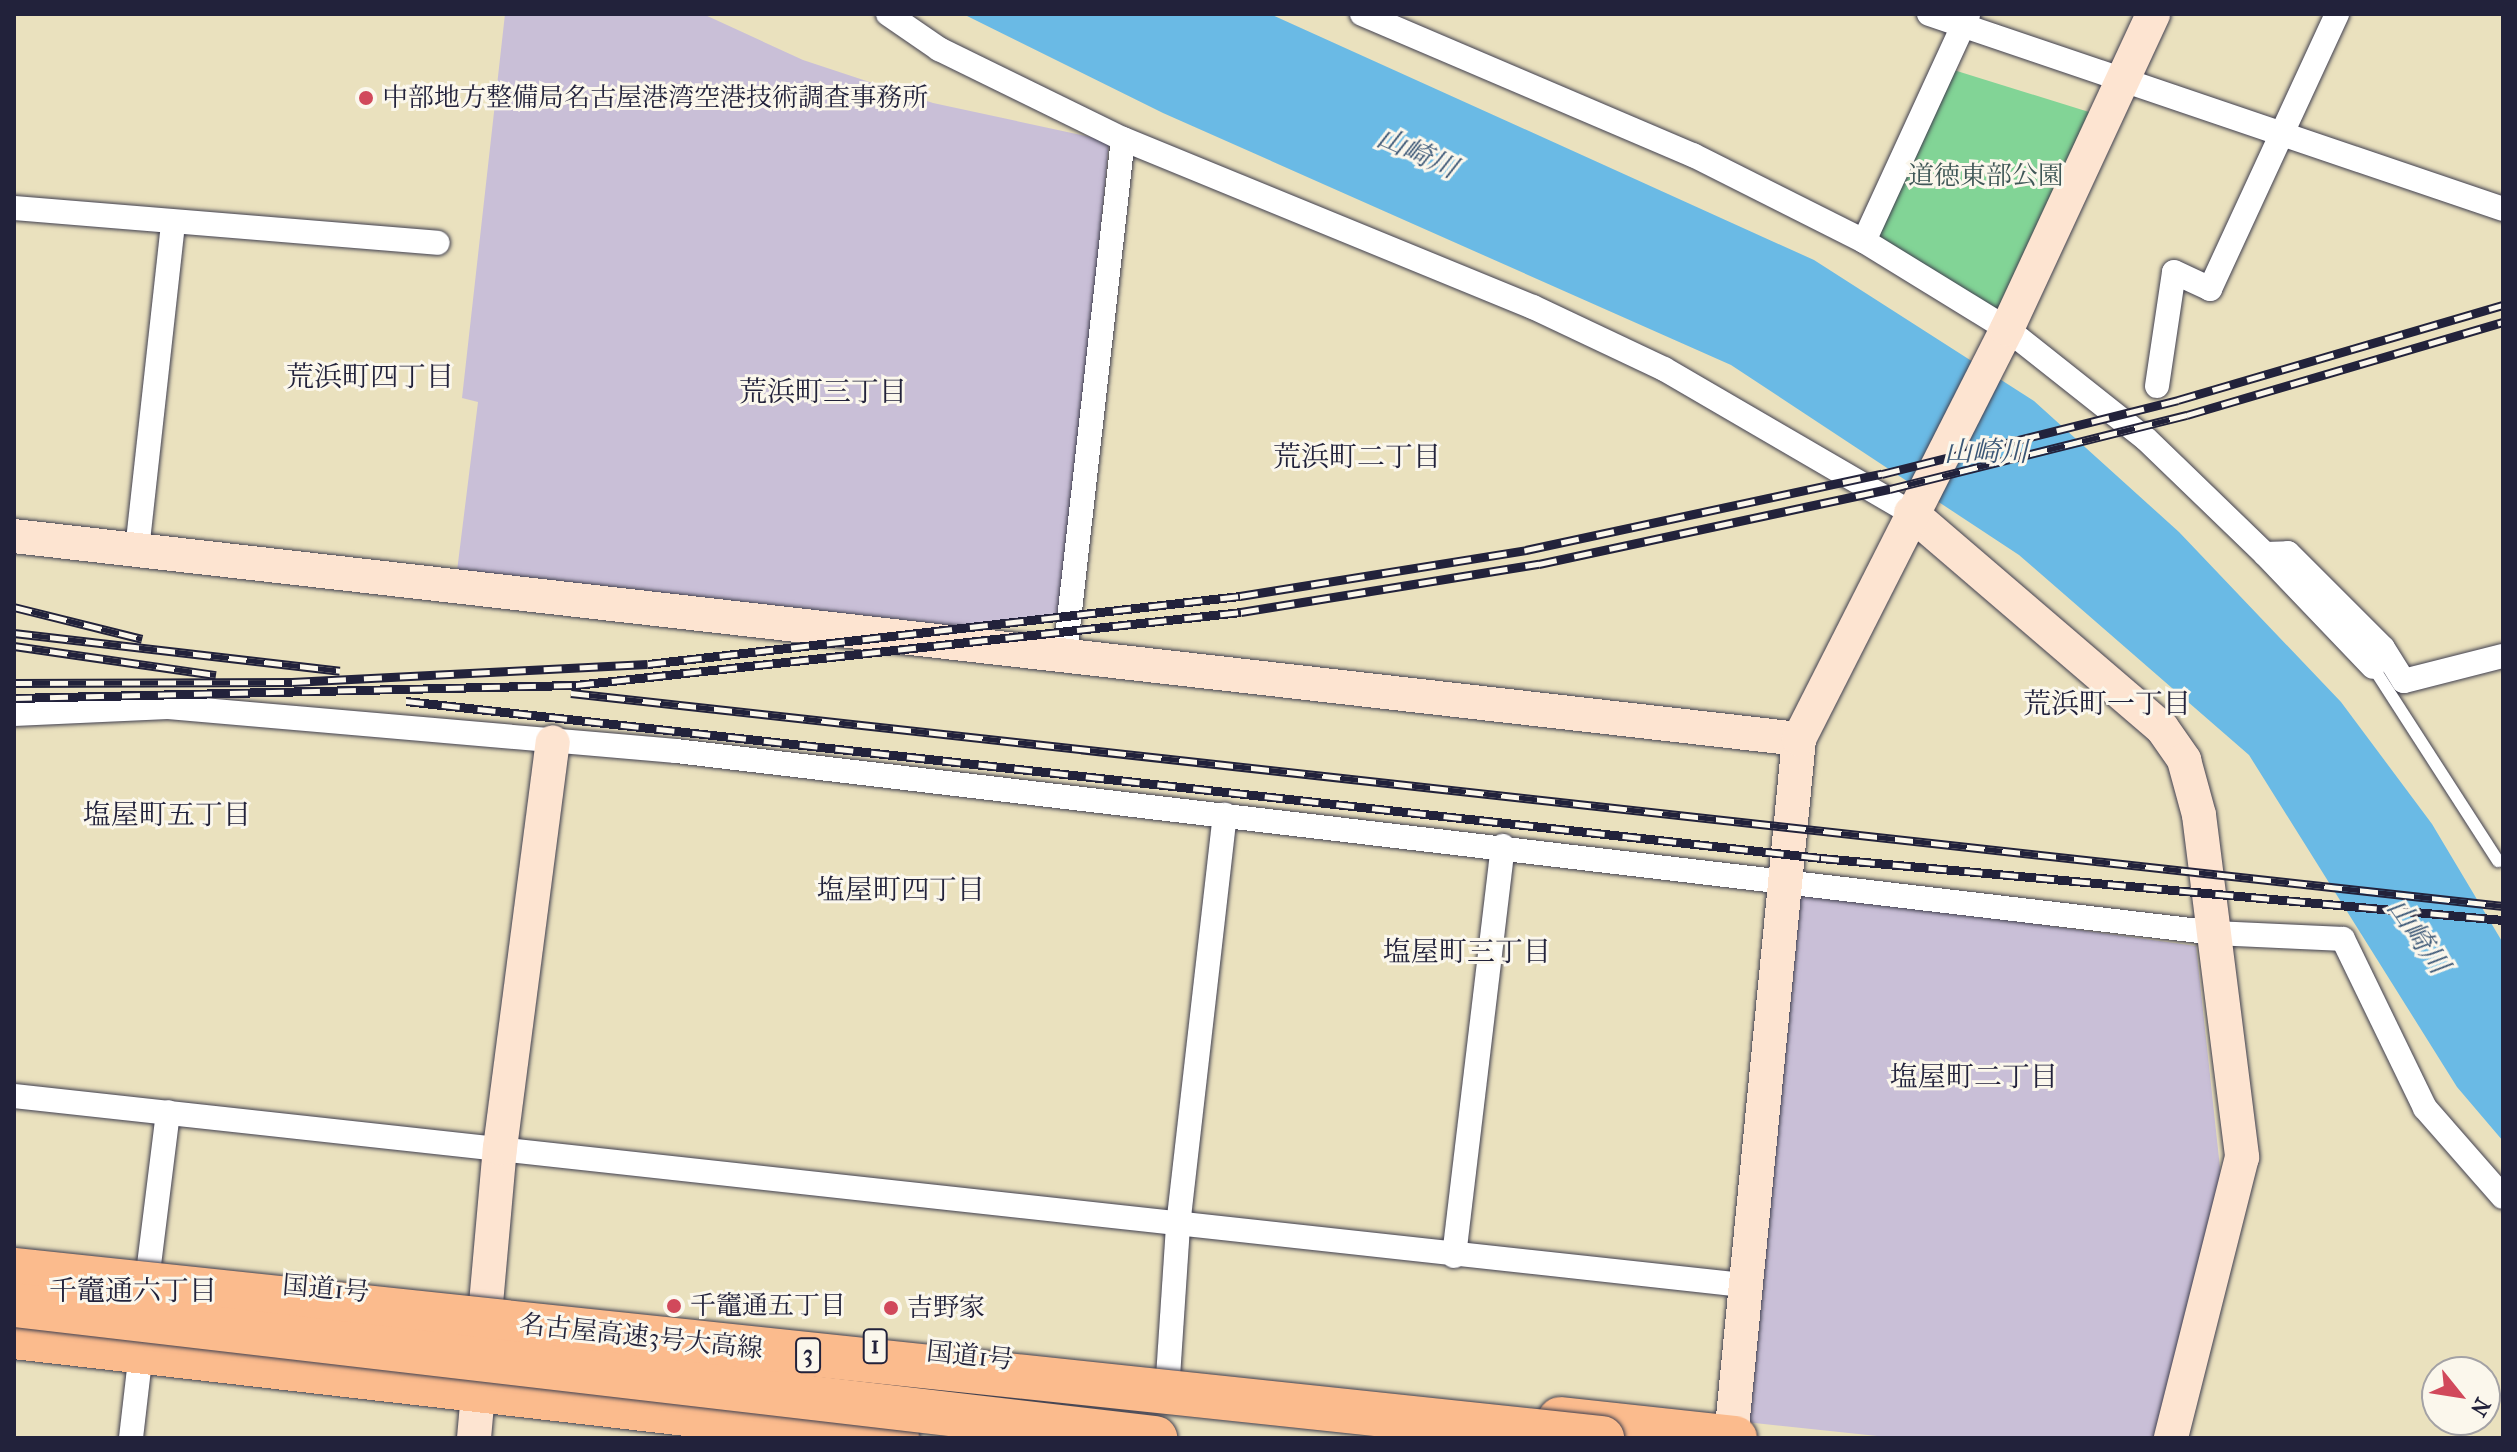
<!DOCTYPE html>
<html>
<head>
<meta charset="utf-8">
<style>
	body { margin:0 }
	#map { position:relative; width:2517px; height:1452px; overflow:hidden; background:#eae1be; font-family:"IM FELL French Canon","Noto Serif JP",serif }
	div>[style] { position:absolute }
	.industrial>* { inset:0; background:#c9bfd7 }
	.green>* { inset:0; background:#82d496 }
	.water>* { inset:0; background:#6abae5 }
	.roads { filter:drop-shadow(0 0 2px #403f4f) drop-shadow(0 0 2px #403f4f) }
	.lane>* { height:12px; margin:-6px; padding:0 6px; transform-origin:6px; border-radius:6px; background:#fff }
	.street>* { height:24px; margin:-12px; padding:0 12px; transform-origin:12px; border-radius:12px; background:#fff }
	.secondary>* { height:34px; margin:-17px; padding:0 17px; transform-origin:17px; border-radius:17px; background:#fde4d1 }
	.highway>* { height:44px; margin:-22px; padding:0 22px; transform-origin:22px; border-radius:22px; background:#fbbb8d }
	.rail>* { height:9px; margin-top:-4.5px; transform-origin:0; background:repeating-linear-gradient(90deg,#fbf7ec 0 18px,#22223b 0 36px); box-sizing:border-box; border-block:2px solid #22223b }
	.bridges { filter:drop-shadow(0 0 2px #403f4f) drop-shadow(0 0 2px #403f4f) }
	.highway-bridge>* { height:44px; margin:-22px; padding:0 22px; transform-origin:22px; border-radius:22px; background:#fbbb8d }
	.dots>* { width:22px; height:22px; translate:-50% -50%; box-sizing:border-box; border:4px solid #fbf7ec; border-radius:50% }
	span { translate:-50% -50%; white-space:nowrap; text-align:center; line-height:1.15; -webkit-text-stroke:6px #fbf7ec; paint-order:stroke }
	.shield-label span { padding:2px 6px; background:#fbf7ec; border:2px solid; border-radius:6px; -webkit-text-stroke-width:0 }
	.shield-label { font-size:24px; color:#22223b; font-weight:700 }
	.poi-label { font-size:26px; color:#22223b }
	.left { translate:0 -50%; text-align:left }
	.park-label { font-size:26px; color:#3f5756 }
	.street-label { font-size:26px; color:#22223b }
	.water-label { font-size:28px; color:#3b5776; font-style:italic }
	.neighbourhood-label { font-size:28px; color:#22223b }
	.frame { position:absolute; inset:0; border:16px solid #22223b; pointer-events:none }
	.north { position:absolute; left:2421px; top:1356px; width:80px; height:80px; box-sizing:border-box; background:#fbf7ec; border:2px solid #a4a2a5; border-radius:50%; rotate:120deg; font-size:22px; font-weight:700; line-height:32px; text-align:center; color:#22223b }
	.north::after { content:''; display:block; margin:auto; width:28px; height:36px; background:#d1495b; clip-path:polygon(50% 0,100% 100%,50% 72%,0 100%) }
</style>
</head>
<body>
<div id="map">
	<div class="industrial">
		<div style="clip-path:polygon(505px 14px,703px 14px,803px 60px,933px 103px,1109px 141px,1064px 613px,934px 629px,457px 571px,478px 402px,462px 398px)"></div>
		<div style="clip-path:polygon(1795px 891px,2196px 946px,2221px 1177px,2155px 1438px,1896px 1438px,1745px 1422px)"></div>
	</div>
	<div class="green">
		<div style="clip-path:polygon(1944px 67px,2105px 117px,2007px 329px,1864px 241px)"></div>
	</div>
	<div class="water">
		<div style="clip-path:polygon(963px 14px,1270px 14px,1814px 260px,2034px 401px,2179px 532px,2341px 702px,2432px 824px,2503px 943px,2503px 1141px,2457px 1087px,2249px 755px,2019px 555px,1731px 365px,1163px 113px)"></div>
	</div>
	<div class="roads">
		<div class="lane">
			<div style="left:2373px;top:667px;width:231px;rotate:57.2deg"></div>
		</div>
		<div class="street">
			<div style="left:888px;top:14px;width:62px;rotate:34.5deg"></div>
			<div style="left:939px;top:49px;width:205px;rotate:26.1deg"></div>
			<div style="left:1123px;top:139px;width:443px;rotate:22.3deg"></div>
			<div style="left:1533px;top:307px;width:145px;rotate:25.3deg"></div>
			<div style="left:1664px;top:369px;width:286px;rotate:30.2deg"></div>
			<div style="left:1362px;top:14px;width:360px;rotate:23.1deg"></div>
			<div style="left:1693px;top:155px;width:191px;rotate:26.7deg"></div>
			<div style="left:1864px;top:241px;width:168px;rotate:31.6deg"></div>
			<div style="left:2007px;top:329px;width:177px;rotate:38.4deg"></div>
			<div style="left:2146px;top:439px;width:165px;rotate:44deg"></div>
			<div style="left:2265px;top:554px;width:23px;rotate:-2deg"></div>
			<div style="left:2288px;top:553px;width:134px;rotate:45deg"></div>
			<div style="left:2383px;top:648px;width:39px;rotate:58deg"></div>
			<div style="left:2404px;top:681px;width:102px;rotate:-14.2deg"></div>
			<div style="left:1929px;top:14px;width:606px;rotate:18.76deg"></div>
			<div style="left:14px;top:208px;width:425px;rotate:4.7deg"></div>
			<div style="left:1864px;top:241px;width:249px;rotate:-65.3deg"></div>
			<div style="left:2157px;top:386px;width:115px;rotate:-81.5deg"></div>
			<div style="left:2174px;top:272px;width:40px;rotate:25deg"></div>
			<div style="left:2210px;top:289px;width:303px;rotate:-65.2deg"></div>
			<div style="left:137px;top:550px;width:328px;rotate:-83.7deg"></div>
			<div style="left:2265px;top:554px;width:156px;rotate:46.3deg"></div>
			<div style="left:1065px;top:655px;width:519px;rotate:-83.59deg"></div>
			<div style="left:14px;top:714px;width:154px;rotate:-2.6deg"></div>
			<div style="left:168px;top:707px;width:510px;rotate:4.95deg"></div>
			<div style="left:676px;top:751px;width:1550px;rotate:6.74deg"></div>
			<div style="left:2215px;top:933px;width:128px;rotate:2.7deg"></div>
			<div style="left:2343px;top:939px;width:188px;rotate:64.1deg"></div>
			<div style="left:2425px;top:1108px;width:118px;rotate:48.8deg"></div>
			<div style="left:14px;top:1096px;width:1739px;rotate:6.24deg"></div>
			<div style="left:1454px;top:1256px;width:413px;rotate:-83.2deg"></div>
			<div style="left:148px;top:1273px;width:162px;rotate:-82.9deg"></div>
			<div style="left:1168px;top:1377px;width:151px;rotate:-86.2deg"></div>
			<div style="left:1178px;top:1226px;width:414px;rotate:-83.5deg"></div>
			<div style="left:131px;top:1438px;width:87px;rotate:-83.4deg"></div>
		</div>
		<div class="secondary">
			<div style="left:1911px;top:513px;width:330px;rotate:40.6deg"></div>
			<div style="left:2162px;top:728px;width:39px;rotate:55deg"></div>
			<div style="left:2184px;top:760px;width:57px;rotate:74.7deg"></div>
			<div style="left:2199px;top:815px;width:345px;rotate:82.8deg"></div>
			<div style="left:2242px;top:1157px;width:290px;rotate:104.2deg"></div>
			<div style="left:14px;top:536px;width:1797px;rotate:6.49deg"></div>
			<div style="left:474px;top:1438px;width:291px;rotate:-84.9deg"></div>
			<div style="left:500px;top:1148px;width:409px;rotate:-82.6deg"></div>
			<div style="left:1731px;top:1438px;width:702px;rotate:-84.44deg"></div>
			<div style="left:1799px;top:739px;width:460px;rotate:-63.1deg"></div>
			<div style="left:2007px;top:329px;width:347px;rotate:-65.1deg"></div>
		</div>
		<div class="highway">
			<div style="left:14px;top:1337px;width:889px;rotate:6.53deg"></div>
			<div style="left:1560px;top:1419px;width:176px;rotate:6.2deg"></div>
		</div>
	</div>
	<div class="rail">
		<div style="left:14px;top:607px;width:132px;rotate:14deg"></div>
		<div style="left:14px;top:633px;width:328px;rotate:6.6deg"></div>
		<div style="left:14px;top:646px;width:204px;rotate:8.2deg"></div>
		<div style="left:14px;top:683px;width:278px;rotate:-0.2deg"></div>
		<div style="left:292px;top:682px;width:356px;rotate:-2.9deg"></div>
		<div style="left:648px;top:664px;width:596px;rotate:-6.55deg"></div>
		<div style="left:1240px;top:596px;width:290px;rotate:-9.1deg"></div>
		<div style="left:1526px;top:550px;width:364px;rotate:-12.1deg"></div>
		<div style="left:1882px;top:474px;width:305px;rotate:-14deg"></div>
		<div style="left:2178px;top:400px;width:339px;rotate:-16.3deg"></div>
		<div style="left:571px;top:693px;width:1944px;rotate:6.29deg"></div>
		<div style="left:14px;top:698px;width:562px;rotate:-1.33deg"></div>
		<div style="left:576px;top:685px;width:669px;rotate:-6.26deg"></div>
		<div style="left:1241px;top:612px;width:302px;rotate:-9.2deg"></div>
		<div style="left:1539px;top:564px;width:359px;rotate:-12.1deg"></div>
		<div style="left:1890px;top:489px;width:306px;rotate:-14deg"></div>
		<div style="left:2187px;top:415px;width:329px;rotate:-16.4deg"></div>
		<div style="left:406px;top:701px;width:1424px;rotate:6.33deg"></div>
		<div style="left:1821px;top:858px;width:685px;rotate:5.19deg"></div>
	</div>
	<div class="bridges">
		<div class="highway-bridge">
			<div style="left:14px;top:1270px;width:1597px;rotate:6.04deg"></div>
			<div style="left:14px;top:1305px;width:1149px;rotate:6.65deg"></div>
		</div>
	</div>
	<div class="dots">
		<div style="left:366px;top:98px;background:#d1495b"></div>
		<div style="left:674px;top:1306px;background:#d1495b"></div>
		<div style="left:891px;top:1308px;background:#d1495b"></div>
	</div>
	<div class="shield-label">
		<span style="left:875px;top:1346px">1</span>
		<span style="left:808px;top:1355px">3</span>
	</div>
	<div class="poi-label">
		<span class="left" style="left:382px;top:98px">中部地方整備局名古屋港湾空港技術調査事務所</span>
		<span class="left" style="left:690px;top:1306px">千竈通五丁目</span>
		<span class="left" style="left:907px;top:1308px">吉野家</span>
	</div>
	<div class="park-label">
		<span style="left:1986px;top:176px">道徳東部公園</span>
	</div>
	<div class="street-label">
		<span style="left:326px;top:1289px;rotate:5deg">国道1号</span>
		<span style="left:641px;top:1337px;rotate:6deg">名古屋高速3号大高線</span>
		<span style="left:970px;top:1356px;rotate:6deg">国道1号</span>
	</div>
	<div class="water-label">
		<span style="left:1417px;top:153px;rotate:24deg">山崎川</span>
		<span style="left:1986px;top:452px">山崎川</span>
		<span style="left:2418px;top:936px;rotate:55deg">山崎川</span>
	</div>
	<div class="neighbourhood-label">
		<span style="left:370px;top:377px">荒浜町四丁目</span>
		<span style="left:823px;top:392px">荒浜町三丁目</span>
		<span style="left:1357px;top:457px">荒浜町二丁目</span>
		<span style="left:2107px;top:704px">荒浜町一丁目</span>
		<span style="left:167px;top:815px">塩屋町五丁目</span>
		<span style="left:901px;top:890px">塩屋町四丁目</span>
		<span style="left:1467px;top:952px">塩屋町三丁目</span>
		<span style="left:1974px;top:1077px">塩屋町二丁目</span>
		<span style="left:133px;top:1291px">千竈通六丁目</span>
	</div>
	<div class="frame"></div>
	<div class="north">N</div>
</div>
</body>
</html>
